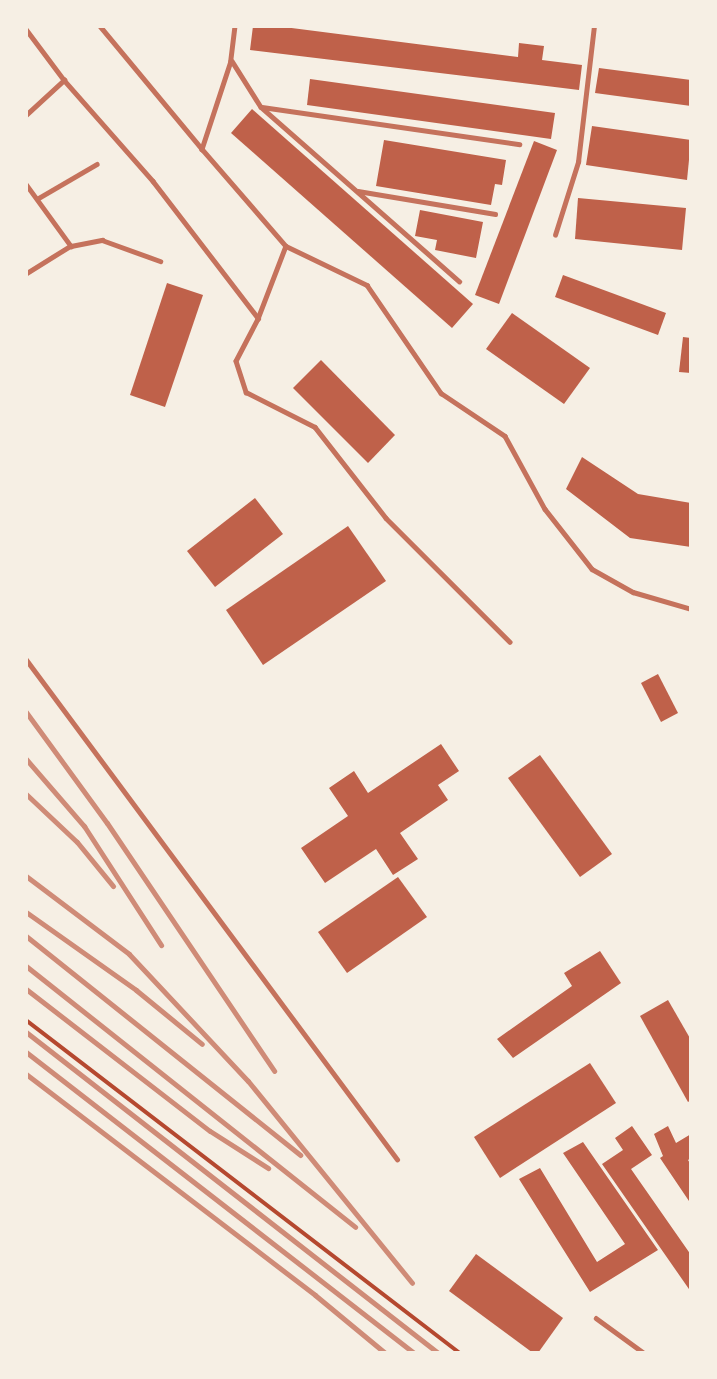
<!DOCTYPE html>
<html>
<head>
<meta charset="utf-8">
<style>
	body { margin:0 }
	#map { position:relative; width:717px; height:1379px; overflow:hidden; background:#f6efe4; font-family:Montserrat,sans-serif }
	div>[style] { position:absolute }
	.building>* { inset:0; background:#bf614a }
	.path>* { height:3.5px; margin:-1.75px; padding:0 1.75px; transform-origin:1.75px; border-radius:1.75px; background:#b5482f }
	.service>* { height:4.5px; margin:-2.25px; padding:0 2.25px; transform-origin:2.25px; border-radius:2.25px; background:#c5725c }
	.rail>* { height:5px; margin:-2.5px; padding:0 2.5px; transform-origin:2.5px; border-radius:2.5px; background:#cf8b77 }
	span { translate:-50% -50%; white-space:nowrap; text-align:center; line-height:1.15; -webkit-text-stroke:6px #f6efe4; paint-order:stroke }
	.frame { position:absolute; inset:0; border:28px solid #f6efe4; pointer-events:none }
</style>
</head>
<body>
<div id="map">
	<div class="building">
		<div style="clip-path:polygon(253px 26px,276px 26px,518px 57px,519px 43px,544px 46px,542px 60px,582px 65px,579px 90px,250px 50px)"></div>
		<div style="clip-path:polygon(599px 68px,691px 80px,691px 106px,595px 93px)"></div>
		<div style="clip-path:polygon(310px 79px,555px 113px,551px 139px,307px 105px)"></div>
		<div style="clip-path:polygon(252px 109px,473px 304px,452px 328px,231px 133px)"></div>
		<div style="clip-path:polygon(592px 126px,691px 140px,687px 180px,586px 165px)"></div>
		<div style="clip-path:polygon(384px 140px,506px 160px,502px 185px,495px 184px,491px 205px,376px 186px)"></div>
		<div style="clip-path:polygon(534px 141px,557px 150px,499px 304px,475px 295px)"></div>
		<div style="clip-path:polygon(578px 198px,686px 208px,682px 250px,575px 239px)"></div>
		<div style="clip-path:polygon(420px 210px,483px 222px,476px 258px,435px 250px,437px 240px,415px 236px)"></div>
		<div style="clip-path:polygon(563px 275px,666px 313px,658px 335px,555px 297px)"></div>
		<div style="clip-path:polygon(167px 283px,203px 295px,165px 407px,130px 395px)"></div>
		<div style="clip-path:polygon(512px 313px,590px 368px,564px 404px,486px 349px)"></div>
		<div style="clip-path:polygon(683px 337px,691px 338px,691px 373px,679px 372px)"></div>
		<div style="clip-path:polygon(321px 360px,395px 435px,368px 463px,293px 388px)"></div>
		<div style="clip-path:polygon(582px 457px,638px 494px,691px 503px,691px 547px,630px 538px,566px 489px)"></div>
		<div style="clip-path:polygon(255px 498px,283px 534px,215px 587px,187px 551px)"></div>
		<div style="clip-path:polygon(348px 526px,386px 581px,263px 665px,226px 610px)"></div>
		<div style="clip-path:polygon(658px 674px,678px 713px,661px 722px,641px 683px)"></div>
		<div style="clip-path:polygon(441px 744px,459px 771px,438px 785px,448px 800px,400px 833px,418px 859px,393px 875px,376px 849px,325px 883px,301px 848px,348px 816px,329px 788px,354px 771px,368px 793px)"></div>
		<div style="clip-path:polygon(540px 755px,612px 854px,580px 877px,508px 778px)"></div>
		<div style="clip-path:polygon(398px 877px,427px 917px,347px 973px,318px 932px)"></div>
		<div style="clip-path:polygon(600px 951px,621px 983px,513px 1058px,497px 1039px,572px 986px,564px 973px)"></div>
		<div style="clip-path:polygon(668px 1000px,691px 1040px,691px 1100px,688px 1102px,640px 1016px)"></div>
		<div style="clip-path:polygon(590px 1063px,616px 1103px,500px 1178px,474px 1137px)"></div>
		<div style="clip-path:polygon(632px 1126px,652px 1155px,631px 1169px,691px 1255px,691px 1292px,602px 1164px,623px 1150px,615px 1138px)"></div>
		<div style="clip-path:polygon(668px 1126px,676px 1143px,691px 1134px,691px 1158px,688px 1160px,691px 1165px,691px 1204px,660px 1158px,663px 1156px,654px 1134px)"></div>
		<div style="clip-path:polygon(583px 1142px,658px 1250px,590px 1292px,519px 1179px,540px 1168px,597px 1262px,625px 1244px,563px 1153px)"></div>
		<div style="clip-path:polygon(476px 1254px,563px 1318px,538px 1353px,533px 1353px,449px 1291px)"></div>
	</div>
	<div class="path">
		<div style="left:26px;top:1020px;width:547px;rotate:37.5deg"></div>
	</div>
	<div class="service">
		<div style="left:100px;top:26px;width:160px;rotate:50.3deg"></div>
		<div style="left:235px;top:26px;width:35px;rotate:97deg"></div>
		<div style="left:231px;top:61px;width:93px;rotate:108.2deg"></div>
		<div style="left:202px;top:149px;width:128px;rotate:49.1deg"></div>
		<div style="left:286px;top:246px;width:78px;rotate:111deg"></div>
		<div style="left:258px;top:319px;width:47px;rotate:117.6deg"></div>
		<div style="left:236px;top:361px;width:33px;rotate:72deg"></div>
		<div style="left:246px;top:392px;width:77px;rotate:26.9deg"></div>
		<div style="left:315px;top:427px;width:115px;rotate:52deg"></div>
		<div style="left:386px;top:518px;width:175px;rotate:45deg"></div>
		<div style="left:26px;top:29px;width:64px;rotate:53.3deg"></div>
		<div style="left:64px;top:80px;width:135px;rotate:48.6deg"></div>
		<div style="left:153px;top:181px;width:173px;rotate:52.5deg"></div>
		<div style="left:232px;top:61px;width:54px;rotate:57.8deg"></div>
		<div style="left:261px;top:107px;width:264px;rotate:41.3deg"></div>
		<div style="left:262px;top:107px;width:260px;rotate:8.2deg"></div>
		<div style="left:26px;top:115px;width:52px;rotate:-42.6deg"></div>
		<div style="left:26px;top:184px;width:77px;rotate:54deg"></div>
		<div style="left:71px;top:246px;width:53px;rotate:148.1deg"></div>
		<div style="left:358px;top:191px;width:139px;rotate:9.5deg"></div>
		<div style="left:37px;top:199px;width:69px;rotate:-30.3deg"></div>
		<div style="left:555px;top:235px;width:77px;rotate:-72.5deg"></div>
		<div style="left:578px;top:162px;width:137px;rotate:-83.3deg"></div>
		<div style="left:71px;top:246px;width:32px;rotate:-11deg"></div>
		<div style="left:102px;top:240px;width:62px;rotate:19.9deg"></div>
		<div style="left:286px;top:246px;width:90px;rotate:25.7deg"></div>
		<div style="left:367px;top:285px;width:131px;rotate:55.6deg"></div>
		<div style="left:441px;top:393px;width:77px;rotate:33.9deg"></div>
		<div style="left:505px;top:436px;width:83px;rotate:61.3deg"></div>
		<div style="left:545px;top:509px;width:76px;rotate:51.9deg"></div>
		<div style="left:592px;top:569px;width:47px;rotate:29.3deg"></div>
		<div style="left:633px;top:592px;width:60px;rotate:16.3deg"></div>
		<div style="left:26px;top:659px;width:623px;rotate:53.42deg"></div>
		<div style="left:596px;top:1318px;width:59px;rotate:36.1deg"></div>
	</div>
	<div class="rail">
		<div style="left:26px;top:712px;width:137px;rotate:53.9deg"></div>
		<div style="left:107px;top:823px;width:299px;rotate:56deg"></div>
		<div style="left:26px;top:759px;width:89px;rotate:49.1deg"></div>
		<div style="left:84px;top:826px;width:142px;rotate:57.1deg"></div>
		<div style="left:26px;top:794px;width:70px;rotate:43.3deg"></div>
		<div style="left:77px;top:842px;width:57px;rotate:50.7deg"></div>
		<div style="left:26px;top:876px;width:129px;rotate:37.1deg"></div>
		<div style="left:129px;top:954px;width:174px;rotate:46.9deg"></div>
		<div style="left:248px;top:1081px;width:260px;rotate:50.9deg"></div>
		<div style="left:26px;top:912px;width:135px;rotate:35.3deg"></div>
		<div style="left:136px;top:990px;width:85px;rotate:39.3deg"></div>
		<div style="left:26px;top:936px;width:351px;rotate:38.6deg"></div>
		<div style="left:26px;top:966px;width:420px;rotate:38.4deg"></div>
		<div style="left:26px;top:989px;width:232px;rotate:37.7deg"></div>
		<div style="left:210px;top:1131px;width:69px;rotate:32.5deg"></div>
		<div style="left:26px;top:1032px;width:522px;rotate:37.92deg"></div>
		<div style="left:26px;top:1052px;width:491px;rotate:37.8deg"></div>
		<div style="left:26px;top:1074px;width:364px;rotate:37.4deg"></div>
		<div style="left:315px;top:1295px;width:91px;rotate:39.6deg"></div>
	</div>
	<div class="frame"></div>
</div>
</body>
</html>
